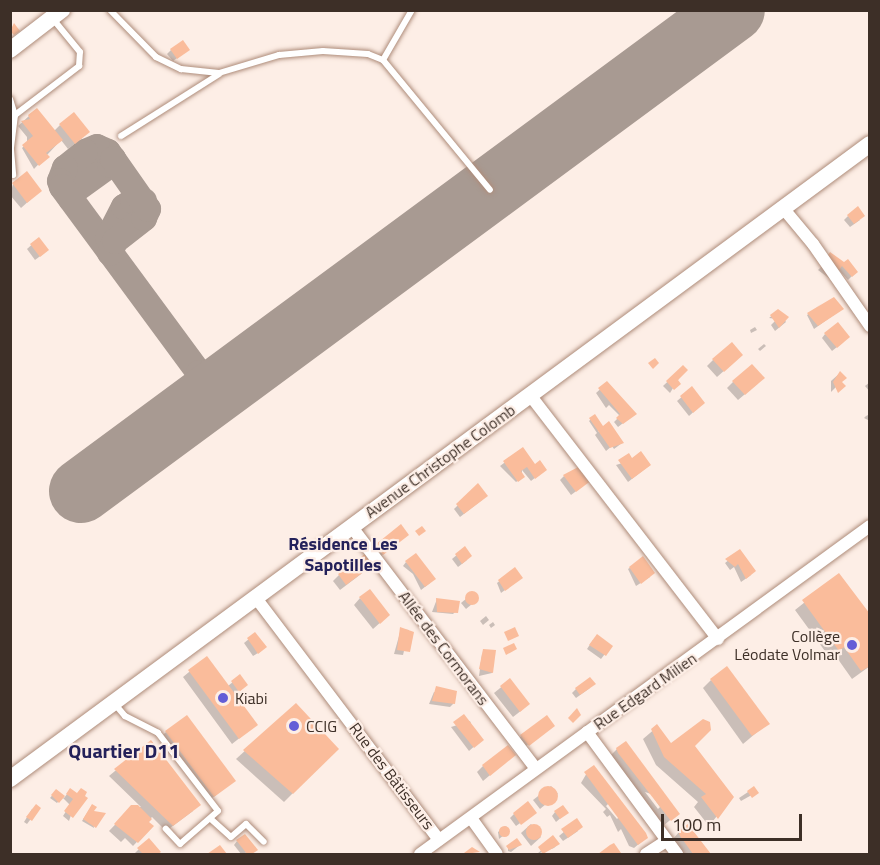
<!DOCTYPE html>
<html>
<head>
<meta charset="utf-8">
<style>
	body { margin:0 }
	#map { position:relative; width:880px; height:865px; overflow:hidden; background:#fdeee6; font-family:"Titillium Web",sans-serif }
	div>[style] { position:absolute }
	.shadow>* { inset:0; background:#0003 }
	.taxiway>* { height:26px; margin:-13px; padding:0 13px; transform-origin:13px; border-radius:13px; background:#a89a92 }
	.runway>* { height:64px; margin:-32px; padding:0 32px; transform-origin:32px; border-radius:32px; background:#a89a92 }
	.building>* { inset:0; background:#fabc9b }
	.round { border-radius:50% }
	.roads { filter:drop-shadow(0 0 2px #ae8c7a) drop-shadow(0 0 2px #ae8c7a) }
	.lane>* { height:6px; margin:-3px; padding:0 3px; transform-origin:3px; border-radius:3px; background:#fff }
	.street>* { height:12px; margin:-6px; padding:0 6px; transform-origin:6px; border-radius:6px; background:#fff }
	.secondary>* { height:16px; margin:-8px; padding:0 8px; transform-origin:8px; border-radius:8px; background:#fff }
	.dots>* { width:16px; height:16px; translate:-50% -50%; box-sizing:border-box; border:3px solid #fdeee6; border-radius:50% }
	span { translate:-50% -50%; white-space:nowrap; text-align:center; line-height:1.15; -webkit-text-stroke:4.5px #fdeee6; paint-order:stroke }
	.street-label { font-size:16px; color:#3d2f27 }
	.poi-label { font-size:16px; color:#3d2f27 }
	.right { translate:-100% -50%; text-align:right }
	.left { translate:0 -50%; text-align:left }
	.neighbourhood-label { font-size:18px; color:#24215a; font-weight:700 }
	.quarter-label { font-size:20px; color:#24215a; font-weight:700 }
	.frame { position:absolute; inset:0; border:12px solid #3d2f27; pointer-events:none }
	.scale { position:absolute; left:661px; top:814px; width:141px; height:27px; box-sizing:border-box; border:3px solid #3d2f27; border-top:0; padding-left:8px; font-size:18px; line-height:21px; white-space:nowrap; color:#3d2f27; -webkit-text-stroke:4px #fdeee6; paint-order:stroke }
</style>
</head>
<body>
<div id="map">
	<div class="shadow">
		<div style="clip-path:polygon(171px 50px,184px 53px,173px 61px,167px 54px)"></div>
		<div style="clip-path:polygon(29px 116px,54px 131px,60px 125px,82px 138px,68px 149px,61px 140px,34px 169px,22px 148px,27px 143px,27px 137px,18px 126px)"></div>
		<div style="clip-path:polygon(13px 184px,40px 191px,21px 208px,10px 195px)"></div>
		<div style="clip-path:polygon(848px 216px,860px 220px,850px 227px,844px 220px)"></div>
		<div style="clip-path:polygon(38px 239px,43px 254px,35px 260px,27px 249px)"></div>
		<div style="clip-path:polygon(825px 253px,844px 264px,852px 276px,848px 280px,838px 269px,830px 279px,818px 270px,828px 260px)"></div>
		<div style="clip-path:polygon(822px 303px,809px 314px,842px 309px,814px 329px,807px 315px)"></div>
		<div style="clip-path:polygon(778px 311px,786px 322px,775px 331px,771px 325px,777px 319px,769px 318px)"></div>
		<div style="clip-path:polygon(755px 327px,757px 330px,751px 333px,750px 330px)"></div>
		<div style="clip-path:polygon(825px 334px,842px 343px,832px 351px,822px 338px)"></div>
		<div style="clip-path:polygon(764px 344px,766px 346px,760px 351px,758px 349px)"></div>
		<div style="clip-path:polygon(713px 360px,735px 361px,717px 377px,707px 366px)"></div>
		<div style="clip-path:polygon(683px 367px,681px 375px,670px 393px,663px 386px)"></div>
		<div style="clip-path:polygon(840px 373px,845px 378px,831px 392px,831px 381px)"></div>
		<div style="clip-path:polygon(733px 382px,757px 384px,738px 400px,727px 388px)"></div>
		<div style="clip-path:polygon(870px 382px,870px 392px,865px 386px)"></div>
		<div style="clip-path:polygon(607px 383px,631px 417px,618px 427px,614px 422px,620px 416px,609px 405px,606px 408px,596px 393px)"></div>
		<div style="clip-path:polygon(691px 389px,699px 407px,689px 416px,677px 401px)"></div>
		<div style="clip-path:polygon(870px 414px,870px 421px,864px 418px,866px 416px)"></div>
		<div style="clip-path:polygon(594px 416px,601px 426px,598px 432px,609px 424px,622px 443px,614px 449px,612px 446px,606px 451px,595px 435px,597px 433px,589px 421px)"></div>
		<div style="clip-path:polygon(523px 449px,536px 477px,531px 481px,522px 470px,522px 478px,516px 482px,500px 466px)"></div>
		<div style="clip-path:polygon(632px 460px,650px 465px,628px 482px,616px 465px)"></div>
		<div style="clip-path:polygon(564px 476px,583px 486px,571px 495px,560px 480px)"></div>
		<div style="clip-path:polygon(478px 486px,482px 500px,460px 517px,454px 509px)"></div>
		<div style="clip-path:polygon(407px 535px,376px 560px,370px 552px,376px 546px)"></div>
		<div style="clip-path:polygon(465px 548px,467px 560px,458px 567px,452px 559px)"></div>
		<div style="clip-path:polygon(740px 551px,751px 575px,741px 582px,734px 567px,730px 570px,725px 563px)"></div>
		<div style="clip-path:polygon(406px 562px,430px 583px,421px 590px,413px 574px,403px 566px)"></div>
		<div style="clip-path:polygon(634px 565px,650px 577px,636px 586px,628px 569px)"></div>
		<div style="clip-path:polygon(365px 571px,340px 590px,333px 581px,339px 575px)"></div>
		<div style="clip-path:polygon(839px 575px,870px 666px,852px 679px,835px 655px,830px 658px,795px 610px)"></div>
		<div style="clip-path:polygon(502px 579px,517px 581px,501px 593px,497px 583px)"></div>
		<div style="clip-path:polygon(473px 593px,478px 599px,466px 609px,461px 603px)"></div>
		<div style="clip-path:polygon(360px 598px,382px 621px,373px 629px,354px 605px)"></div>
		<div style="clip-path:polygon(437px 599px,457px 610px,453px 614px,432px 612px)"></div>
		<div style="clip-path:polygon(486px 616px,489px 620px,483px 625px,480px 621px)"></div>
		<div style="clip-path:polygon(493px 622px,495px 625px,491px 628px,489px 625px)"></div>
		<div style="clip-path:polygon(401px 629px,409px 630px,403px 655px,394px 654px)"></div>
		<div style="clip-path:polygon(255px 634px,261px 651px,253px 656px,244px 643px)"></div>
		<div style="clip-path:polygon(593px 640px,611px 646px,601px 659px,587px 649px)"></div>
		<div style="clip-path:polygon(494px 652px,492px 673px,479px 676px,482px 654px)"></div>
		<div style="clip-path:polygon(206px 658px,228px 686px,240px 676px,242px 689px,234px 695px,256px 725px,232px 744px,183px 677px)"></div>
		<div style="clip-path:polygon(510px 680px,522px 710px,513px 717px,494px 693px)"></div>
		<div style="clip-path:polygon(711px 680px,768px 723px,743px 744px,703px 688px)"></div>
		<div style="clip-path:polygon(590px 688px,576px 698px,572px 693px,576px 689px)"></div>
		<div style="clip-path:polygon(434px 692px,455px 694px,454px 703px,450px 707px,429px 704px)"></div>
		<div style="clip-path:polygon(295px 705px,337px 749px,284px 802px,236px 759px)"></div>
		<div style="clip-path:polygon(470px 721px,478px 743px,469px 751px,451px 727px)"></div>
		<div style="clip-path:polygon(657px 727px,671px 745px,692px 743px,732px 797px,709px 826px,694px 807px,698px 802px,656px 765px,643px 739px)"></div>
		<div style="clip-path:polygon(166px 732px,234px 781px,207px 802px,160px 738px)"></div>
		<div style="clip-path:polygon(540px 733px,524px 748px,518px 740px,521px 736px)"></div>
		<div style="clip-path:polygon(150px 742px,193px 811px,166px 831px,152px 817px,147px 822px,152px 826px,133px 846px,125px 838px,121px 842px,109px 831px,132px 807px,141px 807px,109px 776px)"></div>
		<div style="clip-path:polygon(evenodd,617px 749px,675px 816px,663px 826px,611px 755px,617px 749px,645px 792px,651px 794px,660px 807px,658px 809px,645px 792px)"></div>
		<div style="clip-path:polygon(514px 755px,483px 781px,477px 772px,483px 766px)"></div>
		<div style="clip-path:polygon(evenodd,588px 771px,646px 838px,634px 848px,629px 846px,621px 829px,618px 832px,610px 815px,607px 817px,603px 812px,606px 809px,581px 783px,588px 771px,609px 803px,619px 817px,617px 819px,606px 806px,609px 803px)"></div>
		<div style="clip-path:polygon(551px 786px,558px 794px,540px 809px,533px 800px)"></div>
		<div style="clip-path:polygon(56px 791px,64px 798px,67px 794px,78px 794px,69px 821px,63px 816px,70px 805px,62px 797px,57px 803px,50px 798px)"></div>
		<div style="clip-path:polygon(748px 792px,757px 792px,741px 801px,739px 798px)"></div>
		<div style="clip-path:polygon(39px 808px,27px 824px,24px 822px,32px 809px)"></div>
		<div style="clip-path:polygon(89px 810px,92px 812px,94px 828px,82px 821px)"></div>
		<div style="clip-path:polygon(555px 812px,563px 816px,556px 822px,552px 816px)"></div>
		<div style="clip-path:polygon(514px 814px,530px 816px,516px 826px,510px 818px)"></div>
		<div style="clip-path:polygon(577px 821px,578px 831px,563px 841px,559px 836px)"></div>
		<div style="clip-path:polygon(531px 824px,541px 837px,531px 846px,521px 833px)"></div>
		<div style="clip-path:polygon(506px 826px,509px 831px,499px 839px,498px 832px)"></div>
		<div style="clip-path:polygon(679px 832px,702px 852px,703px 854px,697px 854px,689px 845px,693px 854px,684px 854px,673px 839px)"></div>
		<div style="clip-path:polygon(554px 839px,558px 844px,554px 848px,537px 854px)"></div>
		<div style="clip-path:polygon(148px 840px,159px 852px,136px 854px,135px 853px)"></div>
		<div style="clip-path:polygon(237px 841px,256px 850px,241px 854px,234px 845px)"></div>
		<div style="clip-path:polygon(520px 845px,511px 852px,508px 851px,508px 847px)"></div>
	</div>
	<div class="taxiway">
		<div style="left:71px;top:199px;width:9px;rotate:-69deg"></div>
		<div style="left:74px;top:191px;width:44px;rotate:-35.8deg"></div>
		<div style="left:110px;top:165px;width:7px;rotate:-63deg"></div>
		<div style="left:113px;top:159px;width:9px;rotate:-126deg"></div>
		<div style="left:108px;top:152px;width:12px;rotate:-156deg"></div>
		<div style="left:97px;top:147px;width:13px;rotate:157deg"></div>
		<div style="left:85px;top:152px;width:26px;rotate:141deg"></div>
		<div style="left:65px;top:168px;width:14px;rotate:111deg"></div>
		<div style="left:60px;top:181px;width:6px;rotate:72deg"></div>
		<div style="left:62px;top:187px;width:231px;rotate:53.6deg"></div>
		<div style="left:199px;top:373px;width:18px;rotate:81deg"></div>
		<div style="left:202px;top:391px;width:27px;rotate:126deg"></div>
		<div style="left:108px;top:238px;width:35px;rotate:-63deg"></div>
		<div style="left:124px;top:207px;width:11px;rotate:-34deg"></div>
		<div style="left:133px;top:201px;width:11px"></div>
		<div style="left:110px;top:253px;width:13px;rotate:-67deg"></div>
		<div style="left:115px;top:241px;width:37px;rotate:-38deg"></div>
		<div style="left:144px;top:218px;width:10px;rotate:-66deg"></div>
		<div style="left:148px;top:209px;width:61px;rotate:-125deg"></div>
		<div style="left:199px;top:373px;width:20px;rotate:20deg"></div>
		<div style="left:218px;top:380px;width:18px;rotate:-9deg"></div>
		<div style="left:81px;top:491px;width:10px;rotate:-135deg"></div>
		<div style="left:74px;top:484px;width:12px;rotate:-59deg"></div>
		<div style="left:80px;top:474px;width:35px;rotate:-12deg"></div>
	</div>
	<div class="runway">
		<div style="left:81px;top:491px;width:810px;rotate:-36.42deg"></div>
	</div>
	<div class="building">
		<div style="clip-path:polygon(14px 23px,20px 31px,14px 35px,10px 31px)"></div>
		<div style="clip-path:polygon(183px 40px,190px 50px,177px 59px,170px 49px)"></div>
		<div style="clip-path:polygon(37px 108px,63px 140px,46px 153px,50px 157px,39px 166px,22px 145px,33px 136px,21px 121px,30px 119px,28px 115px)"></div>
		<div style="clip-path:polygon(74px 112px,90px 132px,75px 144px,59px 124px)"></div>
		<div style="clip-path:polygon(27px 171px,42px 191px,27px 203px,12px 183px)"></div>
		<div style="clip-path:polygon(858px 206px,865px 216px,854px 224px,847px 215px)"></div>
		<div style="clip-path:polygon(39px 237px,49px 250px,40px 257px,30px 244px)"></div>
		<div style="clip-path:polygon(830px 252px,844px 262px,848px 259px,858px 272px,852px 277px,842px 266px,835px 276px,820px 266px)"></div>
		<div style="clip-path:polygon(834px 297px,844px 309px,818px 326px,807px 313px)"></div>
		<div style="clip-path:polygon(778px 309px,789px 317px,779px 328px,770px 315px)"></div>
		<div style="clip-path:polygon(838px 322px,850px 337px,837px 348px,824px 333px)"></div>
		<div style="clip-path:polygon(732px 342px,743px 355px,724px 372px,712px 359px)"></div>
		<div style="clip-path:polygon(655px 358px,659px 363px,653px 369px,648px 363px)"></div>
		<div style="clip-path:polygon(752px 364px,765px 378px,745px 395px,732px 381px)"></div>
		<div style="clip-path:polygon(683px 365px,688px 370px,678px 380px,681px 384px,674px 390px,666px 381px)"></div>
		<div style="clip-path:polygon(840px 371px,847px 378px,842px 382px,846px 386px,838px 393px,833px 382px)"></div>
		<div style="clip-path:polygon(607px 381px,637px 414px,623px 424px,616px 418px,620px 414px,598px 388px)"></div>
		<div style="clip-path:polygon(692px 386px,705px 403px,693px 413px,680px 396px)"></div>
		<div style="clip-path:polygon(595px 414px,603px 426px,609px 421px,624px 443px,610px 448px,589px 418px)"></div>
		<div style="clip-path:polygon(523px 447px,535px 464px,540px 460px,547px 470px,535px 479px,527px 467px,521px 471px,525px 477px,518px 482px,503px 461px)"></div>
		<div style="clip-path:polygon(641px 451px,651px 465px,632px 479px,618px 460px,629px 453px,632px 458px)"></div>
		<div style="clip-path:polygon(582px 465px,592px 480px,576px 492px,563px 475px)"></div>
		<div style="clip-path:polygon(478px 483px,488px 496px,464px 514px,456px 504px)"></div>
		<div style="clip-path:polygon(401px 524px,409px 535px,383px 555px,375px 545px)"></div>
		<div style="clip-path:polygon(422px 526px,426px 531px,419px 536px,415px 531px)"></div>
		<div style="clip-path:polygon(465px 546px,472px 556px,462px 564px,455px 554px)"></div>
		<div style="clip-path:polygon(740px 549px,756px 571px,746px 579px,738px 564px,735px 567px,725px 559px)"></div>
		<div style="clip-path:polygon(416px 553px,436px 579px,425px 587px,405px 561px)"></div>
		<div style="clip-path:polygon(365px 554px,373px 565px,346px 585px,338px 574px)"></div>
		<div style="clip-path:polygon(643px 556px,655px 573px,641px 584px,629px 567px)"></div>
		<div style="clip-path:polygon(515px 567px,523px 578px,505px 591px,498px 580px)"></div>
		<div style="clip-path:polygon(839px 573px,870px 614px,870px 666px,861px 671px,844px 647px,839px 651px,802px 600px)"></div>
		<div style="clip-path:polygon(370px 589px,390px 615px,380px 624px,359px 597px)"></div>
		<div class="round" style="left:465px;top:591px;width:14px;height:14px"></div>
		<div style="clip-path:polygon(436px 598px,460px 601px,458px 613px,437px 612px)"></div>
		<div style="clip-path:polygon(400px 627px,414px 632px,410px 652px,397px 650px)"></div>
		<div style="clip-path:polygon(515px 627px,519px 636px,508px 641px,504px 632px)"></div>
		<div style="clip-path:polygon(255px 632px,267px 647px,258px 654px,247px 638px)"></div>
		<div style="clip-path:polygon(597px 634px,613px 646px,606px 656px,589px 645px)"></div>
		<div style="clip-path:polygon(514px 643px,517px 649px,506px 655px,503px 648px)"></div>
		<div style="clip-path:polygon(483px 649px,496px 650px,493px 673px,479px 669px)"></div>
		<div style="clip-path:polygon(207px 656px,258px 725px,239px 739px,188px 670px)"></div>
		<div style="clip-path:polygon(727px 666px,770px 724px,752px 736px,710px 679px)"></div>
		<div style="clip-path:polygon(240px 674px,248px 685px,239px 692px,231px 681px)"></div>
		<div style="clip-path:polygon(590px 677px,596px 684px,580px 695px,575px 688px)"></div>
		<div style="clip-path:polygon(510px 678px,530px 704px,520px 712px,500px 686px)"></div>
		<div style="clip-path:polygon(436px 686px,457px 691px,455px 704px,432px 701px)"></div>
		<div style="clip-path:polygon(296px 703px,339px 749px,293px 794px,243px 750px)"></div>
		<div style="clip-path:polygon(577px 708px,581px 715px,573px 723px,568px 718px)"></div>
		<div style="clip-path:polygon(464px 714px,484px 740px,474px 748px,453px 722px)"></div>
		<div style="clip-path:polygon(187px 715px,236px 781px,214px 797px,165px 731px)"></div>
		<div style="clip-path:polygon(547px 715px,555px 726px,529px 746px,520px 735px)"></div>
		<div style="clip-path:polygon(703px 719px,710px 722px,711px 730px,695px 746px,734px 797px,718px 819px,701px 797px,706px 794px,664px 757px,651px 729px,657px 724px,671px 743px)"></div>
		<div style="clip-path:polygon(151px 740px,201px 805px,173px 826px,114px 769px)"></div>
		<div style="clip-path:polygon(626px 741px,680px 814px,671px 821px,618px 753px,616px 748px)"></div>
		<div style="clip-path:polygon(508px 745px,516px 755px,490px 776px,482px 765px)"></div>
		<div style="clip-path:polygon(594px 765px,646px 833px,648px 838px,638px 845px,584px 772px)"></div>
		<div style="clip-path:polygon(754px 786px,759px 793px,752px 798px,747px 791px)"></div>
		<div class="round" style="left:538px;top:786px;width:20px;height:20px"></div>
		<div style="clip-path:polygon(70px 788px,77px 793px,81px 788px,87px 792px,85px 796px,88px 798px,73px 818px,64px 811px,73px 799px,66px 794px)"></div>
		<div style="clip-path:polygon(56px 789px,65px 796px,59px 803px,51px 795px)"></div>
		<div style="clip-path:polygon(528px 801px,537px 813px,521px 825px,513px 813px)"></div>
		<div style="clip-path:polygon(36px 804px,41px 808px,32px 821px,26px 817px)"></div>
		<div style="clip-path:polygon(92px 804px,97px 807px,94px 811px,106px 813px,96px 828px,83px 819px)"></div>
		<div style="clip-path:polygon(131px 805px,138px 805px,152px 819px,149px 822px,154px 826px,138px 843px,114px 824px)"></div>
		<div style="clip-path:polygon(563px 805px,569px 813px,560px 819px,554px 811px)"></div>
		<div style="clip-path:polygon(577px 818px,583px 827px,568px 838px,561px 829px)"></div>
		<div class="round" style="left:526px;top:824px;width:16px;height:16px"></div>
		<div style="clip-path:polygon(688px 824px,691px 828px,711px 854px,693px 854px,680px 836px,678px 831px)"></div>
		<div class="round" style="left:498.5px;top:825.5px;width:11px;height:11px"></div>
		<div style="clip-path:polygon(245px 834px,258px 850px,252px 854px,247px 854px,236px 840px)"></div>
		<div style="clip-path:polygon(553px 835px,560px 844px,543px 854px,538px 847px)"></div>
		<div style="clip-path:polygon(149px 838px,161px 852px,158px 854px,143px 854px,137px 848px)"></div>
		<div style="clip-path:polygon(517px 838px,522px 845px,509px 850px,506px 846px)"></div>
		<div style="clip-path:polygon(614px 843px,621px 853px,598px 854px,610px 845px)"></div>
		<div style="clip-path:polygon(220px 845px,227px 854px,207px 854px)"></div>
		<div style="clip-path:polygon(472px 847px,480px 852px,465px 854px,464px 853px)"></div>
	</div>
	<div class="roads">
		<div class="lane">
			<div style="left:110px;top:10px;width:66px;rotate:45.6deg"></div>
			<div style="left:156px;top:57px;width:28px;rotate:26deg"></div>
			<div style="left:181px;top:69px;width:38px;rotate:6deg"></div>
			<div style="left:219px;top:73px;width:63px;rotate:-16.7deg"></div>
			<div style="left:279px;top:55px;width:44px;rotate:-5.2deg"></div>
			<div style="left:323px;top:51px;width:45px;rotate:3.8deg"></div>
			<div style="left:368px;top:54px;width:16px;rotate:22deg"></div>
			<div style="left:383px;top:60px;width:168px;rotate:50.5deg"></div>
			<div style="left:383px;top:60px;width:58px;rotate:-59.9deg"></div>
			<div style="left:10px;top:99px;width:17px;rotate:73deg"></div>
			<div style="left:15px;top:115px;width:35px;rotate:97deg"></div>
			<div style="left:11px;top:150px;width:25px;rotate:85deg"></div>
			<div style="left:15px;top:115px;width:81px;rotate:-37.4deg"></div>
			<div style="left:79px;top:66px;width:14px;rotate:-86deg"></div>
			<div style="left:80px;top:52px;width:43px;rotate:-129.3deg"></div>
			<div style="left:121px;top:136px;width:116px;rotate:-32.3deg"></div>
			<div style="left:114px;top:703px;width:17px;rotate:50deg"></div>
			<div style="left:125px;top:716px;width:37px;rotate:27deg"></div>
			<div style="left:158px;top:733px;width:98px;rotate:52.4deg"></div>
			<div style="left:218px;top:811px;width:50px;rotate:139deg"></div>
			<div style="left:180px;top:844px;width:21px;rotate:-133deg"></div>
			<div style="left:212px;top:820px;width:25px;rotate:42deg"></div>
			<div style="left:231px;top:837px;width:20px;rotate:-41deg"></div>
			<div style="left:246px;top:824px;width:25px;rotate:45deg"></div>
		</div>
		<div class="street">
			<div style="left:783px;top:208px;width:47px;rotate:50.2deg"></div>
			<div style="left:813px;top:244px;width:100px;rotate:55.2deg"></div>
			<div style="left:530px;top:395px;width:308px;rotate:52.4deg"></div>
			<div style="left:351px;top:526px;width:305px;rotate:52.7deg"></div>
			<div style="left:256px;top:598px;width:303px;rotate:52.9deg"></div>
			<div style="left:587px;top:732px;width:152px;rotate:53.6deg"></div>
			<div style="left:471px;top:818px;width:44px;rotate:54.2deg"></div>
			<div style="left:420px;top:854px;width:557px;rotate:-36.09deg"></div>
			<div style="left:646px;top:854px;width:24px;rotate:-33deg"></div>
		</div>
		<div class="secondary">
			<div style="left:10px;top:50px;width:66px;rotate:-37.6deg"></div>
			<div style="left:10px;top:779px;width:1069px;rotate:-36.44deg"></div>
		</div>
	</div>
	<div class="dots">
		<div style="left:852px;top:645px;background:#635ed7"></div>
		<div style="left:223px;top:698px;background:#635ed7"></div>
		<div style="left:294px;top:726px;background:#635ed7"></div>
	</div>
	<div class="street-label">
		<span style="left:440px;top:461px;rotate:-36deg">Avenue Christophe Colomb</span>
		<span style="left:444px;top:648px;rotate:53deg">Allée des Cormorans</span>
		<span style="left:645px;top:691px;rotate:-35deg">Rue Edgard Milien</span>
		<span style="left:392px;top:776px;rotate:53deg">Rue des Bâtisseurs</span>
	</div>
	<div class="poi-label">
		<span class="right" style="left:840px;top:645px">Collège<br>Léodate Volmar</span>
		<span class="left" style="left:235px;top:698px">Kiabi</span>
		<span class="left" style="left:306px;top:726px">CCIG</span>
	</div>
	<div class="neighbourhood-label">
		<span style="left:343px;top:555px">Résidence Les<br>Sapotilles</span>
	</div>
	<div class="quarter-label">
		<span style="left:124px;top:750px">Quartier D11</span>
	</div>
	<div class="frame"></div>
	<div class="scale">100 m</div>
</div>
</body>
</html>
